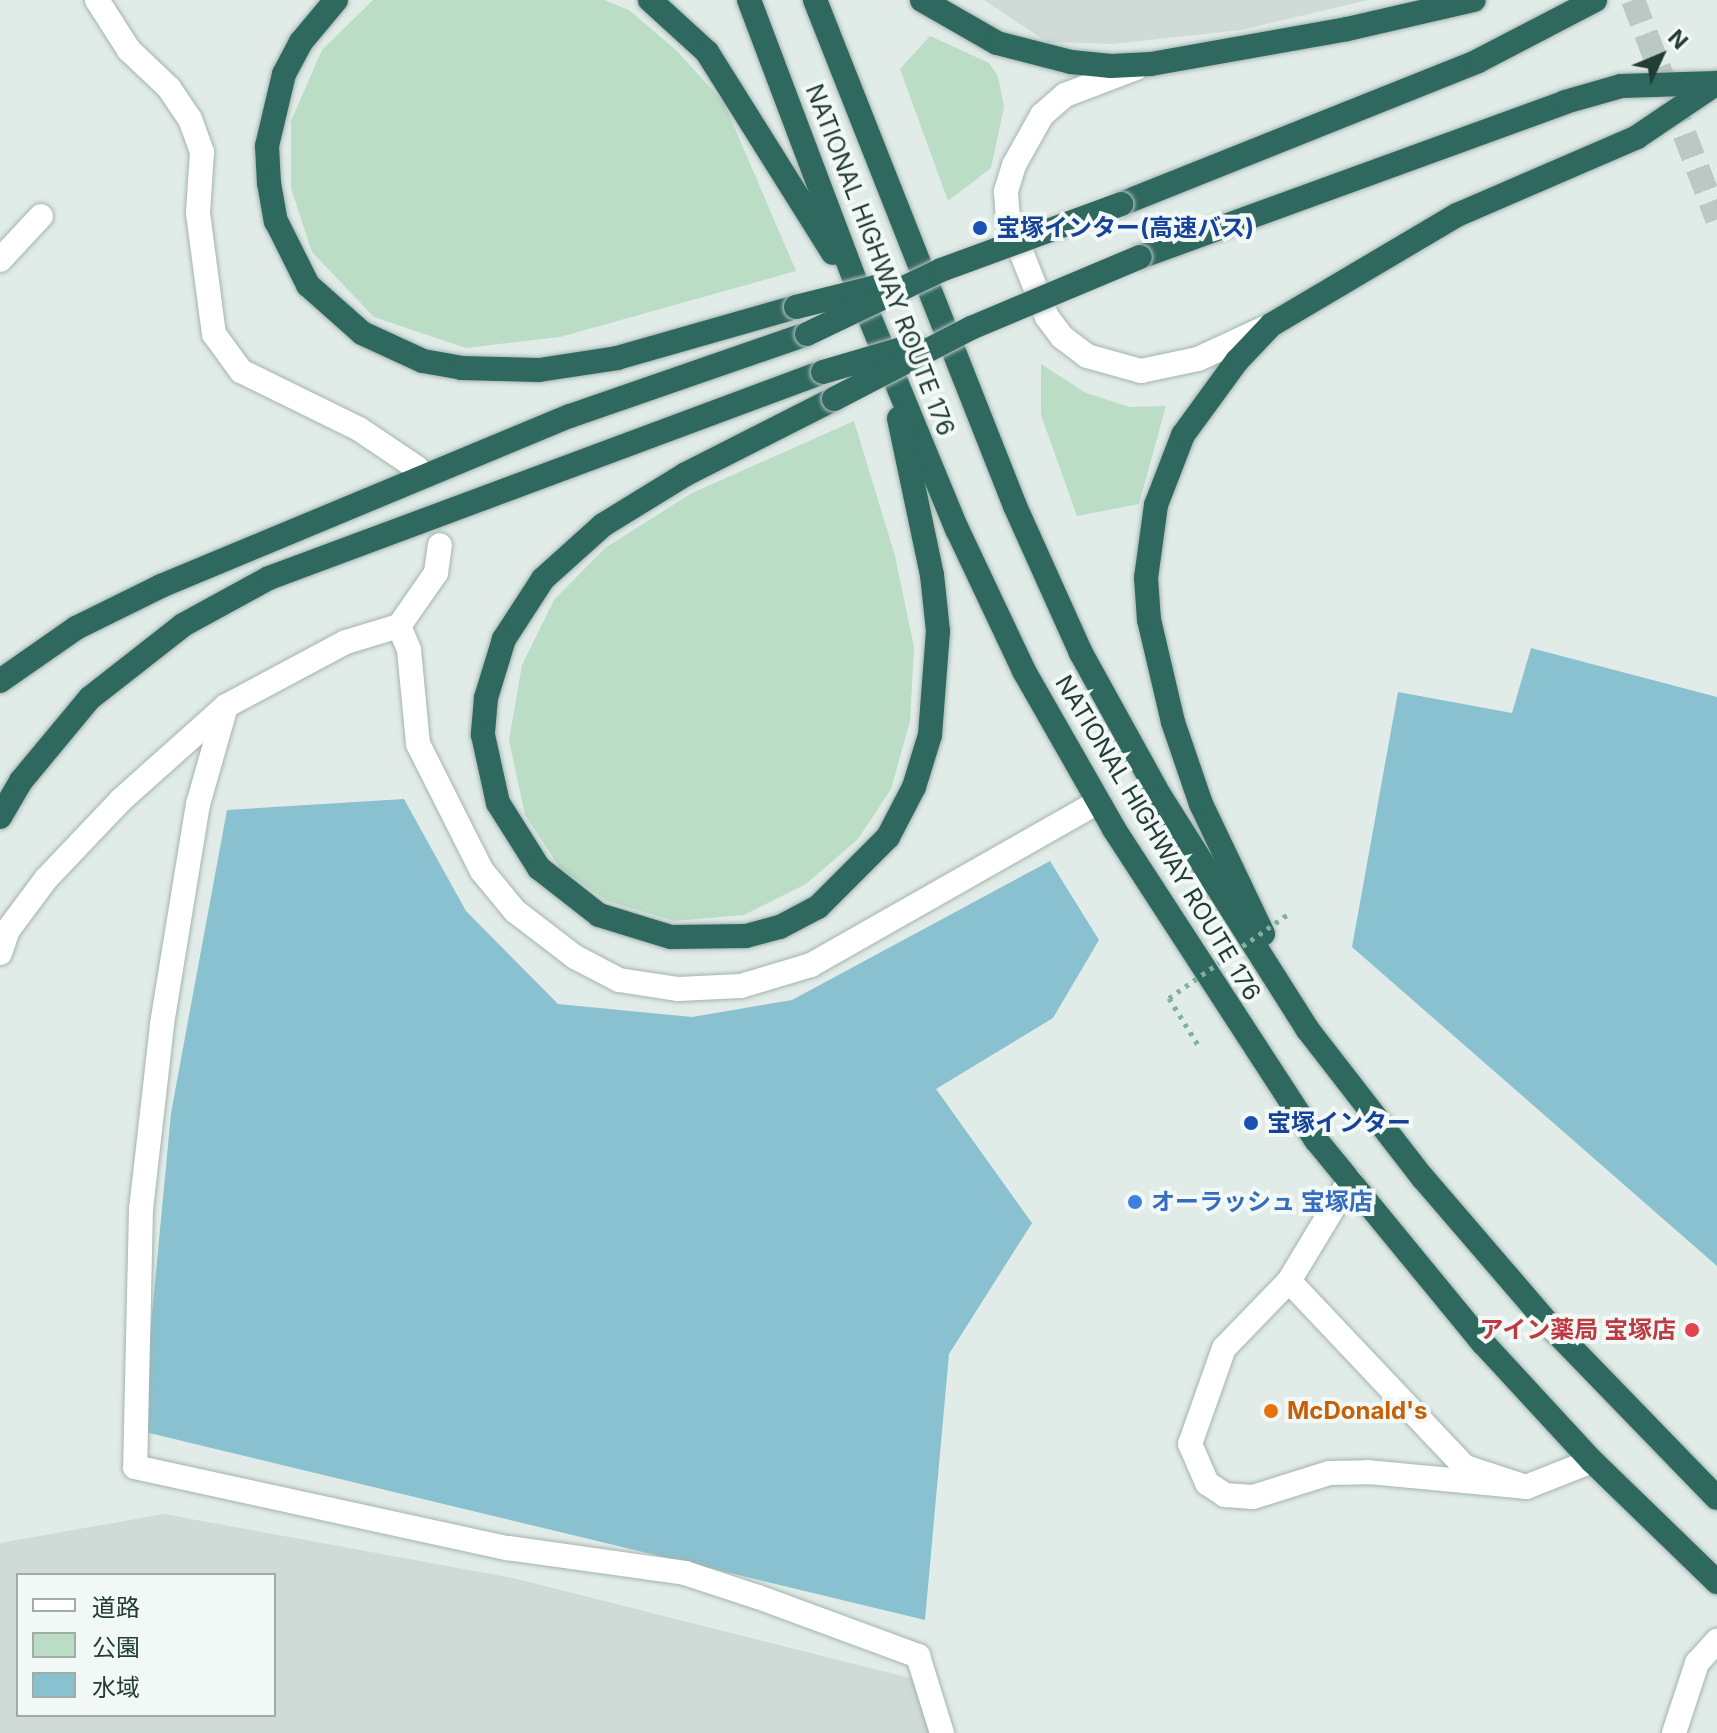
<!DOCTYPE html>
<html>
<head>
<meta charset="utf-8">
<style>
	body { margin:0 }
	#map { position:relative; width:1717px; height:1733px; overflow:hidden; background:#e1ece8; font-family:Inter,"Noto Sans JP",sans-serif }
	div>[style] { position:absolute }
	.built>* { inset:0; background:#d0dbd7 }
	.green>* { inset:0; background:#bbdcc5 }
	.water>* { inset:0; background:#8ac1d0 }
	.street-tunnel>* { height:24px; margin-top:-12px; transform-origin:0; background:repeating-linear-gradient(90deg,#bbc9c4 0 24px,transparent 0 36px) }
	.path>* { height:5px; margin-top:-2.5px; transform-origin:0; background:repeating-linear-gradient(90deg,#82afa3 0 4px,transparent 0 10px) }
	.roads { filter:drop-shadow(0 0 2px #a4b4af) drop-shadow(0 0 2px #a4b4af) }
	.lane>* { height:24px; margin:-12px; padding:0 12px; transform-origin:12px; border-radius:12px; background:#fff }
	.street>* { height:24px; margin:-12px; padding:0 12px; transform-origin:12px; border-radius:12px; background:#fff }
	.highway>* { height:24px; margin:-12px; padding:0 12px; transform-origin:12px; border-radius:12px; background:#2e685f }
	.path-bridge>* { height:5px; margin-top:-2.5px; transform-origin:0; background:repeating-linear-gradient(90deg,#82afa3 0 4px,transparent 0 10px) }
	.bridges { filter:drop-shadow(0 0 2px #c1c8c7) drop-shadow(0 0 2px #c1c8c7) }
	.highway-bridge>* { height:24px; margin:-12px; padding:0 12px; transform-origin:12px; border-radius:12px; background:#2e685f }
	.dots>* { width:22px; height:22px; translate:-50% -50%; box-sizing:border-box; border:4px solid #f2f8f5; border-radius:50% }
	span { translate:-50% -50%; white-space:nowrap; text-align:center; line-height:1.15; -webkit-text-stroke:8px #f2f8f5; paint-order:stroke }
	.transit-label { font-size:24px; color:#164399; font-weight:700 }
	.left { translate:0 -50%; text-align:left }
	.street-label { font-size:24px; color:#223c36 }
	.shop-label { font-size:24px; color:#366cbe; font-weight:700 }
	.health-label { font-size:24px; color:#be3a42; font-weight:700 }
	.right { translate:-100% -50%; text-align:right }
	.food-label { font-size:24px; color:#c56008; font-weight:700 }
	.legend { position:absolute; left:16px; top:1573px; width:260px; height:144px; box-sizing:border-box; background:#f2f8f5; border:2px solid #9fada9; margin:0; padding:10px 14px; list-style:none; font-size:24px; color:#223c36 }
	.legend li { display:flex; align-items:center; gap:16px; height:40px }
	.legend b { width:40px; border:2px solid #9fada9 }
	.north { position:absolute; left:1621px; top:16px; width:80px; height:80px; -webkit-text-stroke:6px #f2f8f5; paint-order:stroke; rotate:46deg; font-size:22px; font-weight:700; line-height:32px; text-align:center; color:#223c36 }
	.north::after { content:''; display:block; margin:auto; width:28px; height:36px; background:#223c36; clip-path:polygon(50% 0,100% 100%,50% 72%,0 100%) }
</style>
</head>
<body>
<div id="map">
	<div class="built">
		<div style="clip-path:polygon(984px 0,1368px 0,1242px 30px,1112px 44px,1047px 42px)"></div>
		<div style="clip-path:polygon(evenodd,164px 1514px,513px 1578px,914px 1679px,932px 1733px,0 1733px,0 1543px,164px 1514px,18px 1575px,274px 1575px,274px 1715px,18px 1715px,18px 1575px)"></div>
	</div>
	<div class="green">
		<div style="clip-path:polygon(373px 0,604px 0,629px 10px,677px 51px,724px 103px,796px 271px,560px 337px,466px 348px,374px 317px,312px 252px,291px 188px,291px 121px,322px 50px)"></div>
		<div style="clip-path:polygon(930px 36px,989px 63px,998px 76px,1004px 107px,991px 168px,948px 201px,900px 69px)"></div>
		<div style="clip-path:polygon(1041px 364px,1086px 393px,1130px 407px,1166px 406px,1139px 504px,1077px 516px,1041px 415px)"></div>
		<div style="clip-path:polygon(854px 421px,895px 556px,914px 647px,910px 721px,891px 789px,858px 839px,806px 884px,744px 915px,674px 921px,607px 901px,560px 868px,525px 815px,509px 740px,522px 665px,554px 600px,605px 548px,692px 493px)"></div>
	</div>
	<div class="water">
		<div style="clip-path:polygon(1531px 648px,1717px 697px,1717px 1266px,1352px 947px,1398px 692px,1512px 713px)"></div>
		<div style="clip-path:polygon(404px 799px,466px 911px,558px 1004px,692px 1017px,792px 1000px,1050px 861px,1099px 940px,1053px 1018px,936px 1089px,1032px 1223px,949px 1354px,925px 1620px,141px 1431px,171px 1113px,227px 810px)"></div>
	</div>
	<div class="street-tunnel">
		<div style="left:1633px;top:0;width:235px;rotate:69deg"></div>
	</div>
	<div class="path">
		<div style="left:1169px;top:998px;width:59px;rotate:58.2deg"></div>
	</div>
	<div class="roads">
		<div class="lane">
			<div style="left:97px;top:0;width:59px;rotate:57.4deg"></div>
			<div style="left:129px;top:50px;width:55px;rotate:43.5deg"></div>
			<div style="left:169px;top:88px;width:37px;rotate:56deg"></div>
			<div style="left:190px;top:119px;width:35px;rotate:70deg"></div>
			<div style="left:202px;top:152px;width:61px;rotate:93.8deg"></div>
			<div style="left:198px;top:213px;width:122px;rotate:82.5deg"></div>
			<div style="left:214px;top:334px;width:46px;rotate:53.9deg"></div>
			<div style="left:241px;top:371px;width:131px;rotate:26.2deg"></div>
			<div style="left:359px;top:429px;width:70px;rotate:33.9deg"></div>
			<div style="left:1136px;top:68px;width:76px;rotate:159.2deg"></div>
			<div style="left:1065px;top:95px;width:30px;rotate:139deg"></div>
			<div style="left:1042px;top:115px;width:57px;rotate:119.2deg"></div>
			<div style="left:1014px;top:165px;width:28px;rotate:107deg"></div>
			<div style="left:1006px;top:192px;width:27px;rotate:86deg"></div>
			<div style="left:1008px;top:219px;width:105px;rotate:68.3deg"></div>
			<div style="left:1047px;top:317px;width:25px;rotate:53deg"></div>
			<div style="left:1062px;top:337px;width:31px;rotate:37deg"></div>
			<div style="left:1087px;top:356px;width:56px;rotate:15.5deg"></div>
			<div style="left:1141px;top:371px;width:58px;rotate:-11.9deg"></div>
			<div style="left:1198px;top:359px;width:78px;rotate:-24.9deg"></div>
			<div style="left:399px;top:626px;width:65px;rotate:-55.1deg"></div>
			<div style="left:436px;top:573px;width:28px;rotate:-82deg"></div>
			<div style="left:1350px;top:1180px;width:118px;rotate:121.1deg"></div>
			<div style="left:1289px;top:1281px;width:256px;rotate:46.6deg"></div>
			<div style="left:1465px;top:1467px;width:64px;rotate:18.2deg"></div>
			<div style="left:1526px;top:1487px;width:71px;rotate:-21.5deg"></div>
			<div style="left:1289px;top:1281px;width:93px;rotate:134.1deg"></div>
			<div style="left:1224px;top:1348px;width:102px;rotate:109.5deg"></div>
			<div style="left:1190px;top:1444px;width:43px;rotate:66.4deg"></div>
			<div style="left:1207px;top:1483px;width:22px;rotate:34deg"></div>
			<div style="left:1225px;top:1495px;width:28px;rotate:4deg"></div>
			<div style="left:1253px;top:1497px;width:80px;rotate:-17.5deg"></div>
			<div style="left:1329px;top:1473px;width:39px;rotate:-1deg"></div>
			<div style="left:1368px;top:1472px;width:159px;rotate:5.4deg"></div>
		</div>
		<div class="street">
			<div style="left:0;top:260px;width:60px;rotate:-47deg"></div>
			<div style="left:226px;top:706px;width:102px;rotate:105.9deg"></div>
			<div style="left:198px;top:804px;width:224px;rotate:99.3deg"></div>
			<div style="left:162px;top:1025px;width:184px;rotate:96.5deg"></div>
			<div style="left:141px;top:1208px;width:259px;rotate:91.3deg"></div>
			<div style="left:135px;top:1467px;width:382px;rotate:12.3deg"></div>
			<div style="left:508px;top:1548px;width:179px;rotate:8deg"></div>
			<div style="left:685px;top:1573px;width:77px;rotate:18.2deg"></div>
			<div style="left:758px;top:1597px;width:171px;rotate:20.2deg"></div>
			<div style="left:918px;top:1656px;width:81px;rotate:72.7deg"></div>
			<div style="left:0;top:953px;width:24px;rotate:-71deg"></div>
			<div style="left:8px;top:930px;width:64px;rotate:-53.3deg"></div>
			<div style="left:46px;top:879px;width:109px;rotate:-46.5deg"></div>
			<div style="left:121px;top:800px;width:141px;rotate:-41.8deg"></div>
			<div style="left:226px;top:706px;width:136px;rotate:-28.1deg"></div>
			<div style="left:346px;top:642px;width:55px;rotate:-16.8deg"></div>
			<div style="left:399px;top:626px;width:26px;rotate:67deg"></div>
			<div style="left:409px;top:650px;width:94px;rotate:84.5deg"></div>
			<div style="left:418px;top:744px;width:142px;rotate:63.3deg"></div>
			<div style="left:482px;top:871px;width:52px;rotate:50.5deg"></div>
			<div style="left:515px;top:911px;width:76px;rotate:37.5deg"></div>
			<div style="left:575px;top:957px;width:50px;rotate:27.6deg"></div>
			<div style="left:619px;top:980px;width:60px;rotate:8.7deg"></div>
			<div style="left:678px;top:989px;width:63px;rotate:-2.7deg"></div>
			<div style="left:741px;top:986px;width:73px;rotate:-16.7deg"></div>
			<div style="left:811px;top:965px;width:330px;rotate:-29.6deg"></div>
			<div style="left:1674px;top:1733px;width:74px;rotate:-71.8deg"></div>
			<div style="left:1697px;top:1663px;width:30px;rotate:-48deg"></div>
		</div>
		<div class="highway">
			<div style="left:336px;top:0;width:55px;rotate:129.8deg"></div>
			<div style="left:301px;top:42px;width:36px;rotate:118deg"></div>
			<div style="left:284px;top:74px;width:74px;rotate:103.3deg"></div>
			<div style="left:267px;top:146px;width:37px;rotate:87deg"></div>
			<div style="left:269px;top:183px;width:39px;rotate:80deg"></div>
			<div style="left:276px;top:221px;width:72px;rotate:63.4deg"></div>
			<div style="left:308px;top:285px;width:72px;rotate:41.6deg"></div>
			<div style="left:362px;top:333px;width:67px;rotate:24.7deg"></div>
			<div style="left:423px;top:361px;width:39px;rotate:10deg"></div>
			<div style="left:461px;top:368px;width:78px;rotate:1.5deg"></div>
			<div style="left:539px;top:370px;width:79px;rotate:-8.7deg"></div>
			<div style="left:617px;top:358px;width:186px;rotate:-15.9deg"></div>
			<div style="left:650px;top:0;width:77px;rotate:42.4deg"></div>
			<div style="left:707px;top:52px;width:237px;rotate:57.9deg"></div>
			<div style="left:749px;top:0;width:320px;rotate:69.3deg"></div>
			<div style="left:862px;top:299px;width:249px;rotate:67.6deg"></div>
			<div style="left:957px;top:529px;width:157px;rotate:64.7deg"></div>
			<div style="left:1024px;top:671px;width:182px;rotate:60.3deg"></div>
			<div style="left:1114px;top:829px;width:371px;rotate:57deg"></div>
			<div style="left:1316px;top:1140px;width:263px;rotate:50.6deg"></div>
			<div style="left:1483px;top:1343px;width:161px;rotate:47.3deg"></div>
			<div style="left:1592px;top:1461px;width:174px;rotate:44.1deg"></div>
			<div style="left:815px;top:0;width:544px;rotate:68.43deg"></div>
			<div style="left:1015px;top:506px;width:161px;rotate:65.8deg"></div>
			<div style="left:1081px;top:653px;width:163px;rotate:61.1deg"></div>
			<div style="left:1160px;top:796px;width:277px;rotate:57.7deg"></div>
			<div style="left:1308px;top:1030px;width:187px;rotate:52.2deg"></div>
			<div style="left:1423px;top:1178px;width:199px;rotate:49.3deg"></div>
			<div style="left:1553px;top:1329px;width:235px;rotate:45.9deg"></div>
			<div style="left:922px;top:0;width:86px;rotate:29.8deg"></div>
			<div style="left:997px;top:43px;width:76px;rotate:14.4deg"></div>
			<div style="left:1071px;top:62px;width:40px;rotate:5.7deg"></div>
			<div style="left:1111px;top:66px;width:40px;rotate:-2.9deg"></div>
			<div style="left:1151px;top:64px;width:199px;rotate:-10.1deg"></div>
			<div style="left:1347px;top:29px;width:130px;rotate:-12.9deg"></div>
			<div style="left:1121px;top:204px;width:385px;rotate:-21.8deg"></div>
			<div style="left:1478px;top:61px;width:132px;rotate:-27.5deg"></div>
			<div style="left:1140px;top:257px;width:452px;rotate:-20deg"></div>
			<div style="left:1565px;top:102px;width:58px;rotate:-15.9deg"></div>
			<div style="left:1621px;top:86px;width:96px;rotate:-1.8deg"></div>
			<div style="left:834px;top:399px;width:166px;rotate:153.1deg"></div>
			<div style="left:686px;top:474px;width:97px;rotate:148.4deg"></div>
			<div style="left:603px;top:525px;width:81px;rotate:138deg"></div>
			<div style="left:543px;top:579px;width:72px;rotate:123deg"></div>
			<div style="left:504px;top:639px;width:62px;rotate:107deg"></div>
			<div style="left:486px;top:698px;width:37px;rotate:95deg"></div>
			<div style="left:483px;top:735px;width:70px;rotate:77.6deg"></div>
			<div style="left:498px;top:803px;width:77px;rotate:57.8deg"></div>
			<div style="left:539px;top:868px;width:76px;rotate:38.1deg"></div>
			<div style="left:599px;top:915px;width:75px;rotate:17deg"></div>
			<div style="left:671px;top:937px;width:75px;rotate:-0.8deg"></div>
			<div style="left:746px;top:936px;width:35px;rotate:-15deg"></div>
			<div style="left:780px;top:927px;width:43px;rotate:-27.8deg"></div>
			<div style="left:818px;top:907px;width:99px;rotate:-45deg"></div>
			<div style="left:888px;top:837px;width:56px;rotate:-62.5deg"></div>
			<div style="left:914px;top:787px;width:54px;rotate:-72.9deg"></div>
			<div style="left:930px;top:735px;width:104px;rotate:-85.6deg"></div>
			<div style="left:938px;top:631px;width:56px;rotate:-96.1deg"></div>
			<div style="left:932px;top:575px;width:160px;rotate:-101.9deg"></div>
			<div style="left:0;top:681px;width:93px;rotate:-34.9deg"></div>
			<div style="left:76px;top:628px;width:95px;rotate:-26.3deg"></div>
			<div style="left:161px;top:586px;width:443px;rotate:-22.6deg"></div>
			<div style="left:570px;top:416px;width:251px;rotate:-19.1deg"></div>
			<div style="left:0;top:817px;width:42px;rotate:-59.7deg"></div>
			<div style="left:21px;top:781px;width:108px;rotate:-50.3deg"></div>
			<div style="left:90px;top:698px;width:118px;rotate:-38.1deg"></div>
			<div style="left:183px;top:625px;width:98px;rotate:-28.7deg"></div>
			<div style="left:269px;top:578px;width:591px;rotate:-20.4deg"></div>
			<div style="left:1263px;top:934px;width:144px;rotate:-115.5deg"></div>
			<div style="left:1201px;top:804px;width:87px;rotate:-108.9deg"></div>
			<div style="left:1173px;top:722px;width:105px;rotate:-103.2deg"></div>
			<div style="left:1149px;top:620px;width:42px;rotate:-94.1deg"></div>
			<div style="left:1146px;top:578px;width:74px;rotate:-82.2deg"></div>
			<div style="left:1156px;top:505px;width:75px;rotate:-68.9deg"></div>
			<div style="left:1183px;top:435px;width:92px;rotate:-53.9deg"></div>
			<div style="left:1237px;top:361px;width:50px;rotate:-46.6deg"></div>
			<div style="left:1271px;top:325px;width:216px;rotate:-30.6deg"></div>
			<div style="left:1457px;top:215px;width:196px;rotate:-23.4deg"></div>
			<div style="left:1637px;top:137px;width:97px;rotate:-34deg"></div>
		</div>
	</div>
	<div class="path-bridge">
		<div style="left:1169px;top:998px;width:146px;rotate:-35.2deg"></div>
	</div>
	<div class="bridges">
		<div class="highway-bridge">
			<div style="left:796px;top:307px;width:95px;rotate:-14deg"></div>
			<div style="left:807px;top:334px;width:148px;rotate:-25.5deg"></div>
			<div style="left:941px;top:270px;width:192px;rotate:-20.1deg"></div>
			<div style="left:823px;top:372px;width:96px;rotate:-16.4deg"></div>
			<div style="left:834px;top:399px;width:154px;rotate:-27.4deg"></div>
			<div style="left:971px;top:328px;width:183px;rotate:-22.8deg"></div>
		</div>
	</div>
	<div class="dots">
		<div style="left:980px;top:228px;background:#1a4fb4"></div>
		<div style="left:1251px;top:1123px;background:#1a4fb4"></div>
		<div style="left:1135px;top:1202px;background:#3f7fe0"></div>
		<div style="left:1692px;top:1330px;background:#e0444e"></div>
		<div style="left:1271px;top:1411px;background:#e8710a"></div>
	</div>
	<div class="transit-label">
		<span class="left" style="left:996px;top:228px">宝塚インター(高速バス)</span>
		<span class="left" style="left:1267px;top:1123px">宝塚インター</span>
	</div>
	<div class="street-label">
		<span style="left:880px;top:260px;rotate:69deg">NATIONAL HIGHWAY ROUTE 176</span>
		<span style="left:1158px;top:838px;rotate:59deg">NATIONAL HIGHWAY ROUTE 176</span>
	</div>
	<div class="shop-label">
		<span class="left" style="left:1151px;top:1202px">オーラッシュ 宝塚店</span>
	</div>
	<div class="health-label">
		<span class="right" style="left:1676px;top:1330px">アイン薬局 宝塚店</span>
	</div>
	<div class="food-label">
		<span class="left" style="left:1287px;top:1411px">McDonald's</span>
	</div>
	<ul class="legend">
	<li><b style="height:10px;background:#fff"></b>道路</li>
	<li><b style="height:22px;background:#bbdcc5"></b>公園</li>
	<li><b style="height:22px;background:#8ac1d0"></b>水域</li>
	</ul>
	<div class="north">N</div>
</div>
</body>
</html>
